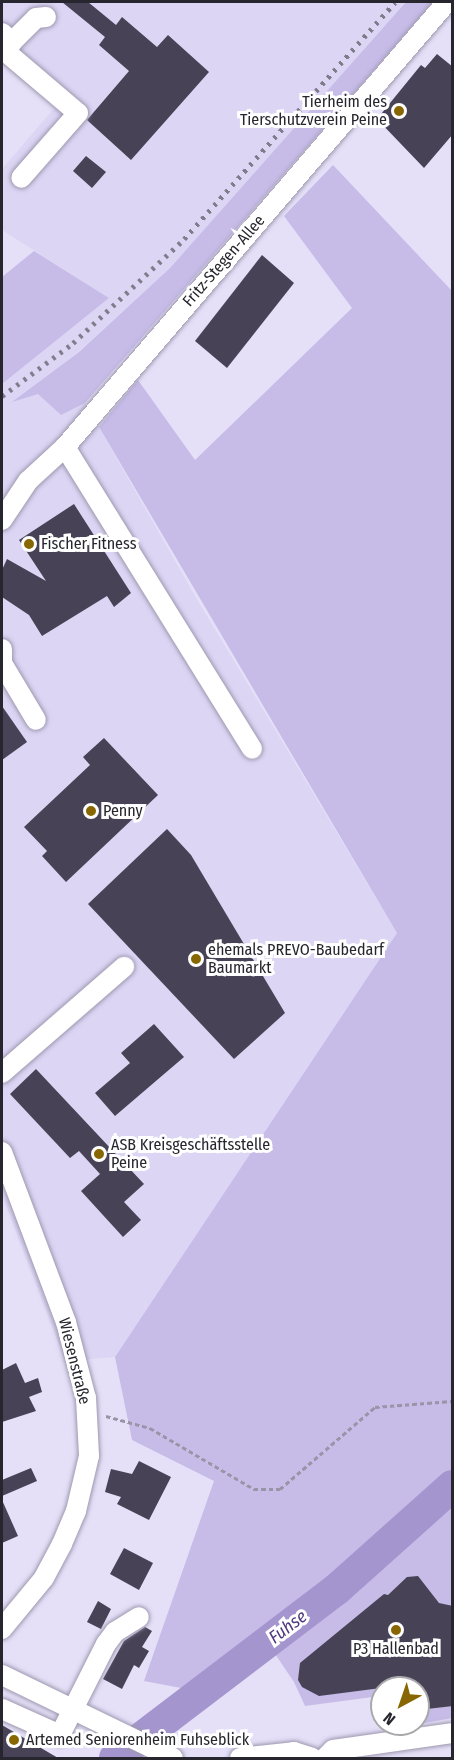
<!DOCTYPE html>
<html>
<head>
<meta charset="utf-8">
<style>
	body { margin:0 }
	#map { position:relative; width:454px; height:1760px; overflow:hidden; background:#e5e0f8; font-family:"Fira Sans Condensed",sans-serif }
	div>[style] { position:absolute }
	.built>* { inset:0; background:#dcd5f4 }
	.green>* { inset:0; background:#c7bbe8 }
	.river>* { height:32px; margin:-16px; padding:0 16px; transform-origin:16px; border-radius:16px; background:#a495ce }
	.building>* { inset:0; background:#484256 }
	.path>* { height:3px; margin-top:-1.5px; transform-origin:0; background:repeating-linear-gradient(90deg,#9995a7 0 4.5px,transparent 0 7.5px) }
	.roads { filter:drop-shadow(0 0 2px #9e98af) drop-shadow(0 0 2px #9e98af) }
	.minor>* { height:20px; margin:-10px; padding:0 10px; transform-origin:10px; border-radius:10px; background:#fff }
	.rail>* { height:4.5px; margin-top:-2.25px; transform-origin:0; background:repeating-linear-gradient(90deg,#807c8c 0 3px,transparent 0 9px) }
	.dots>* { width:16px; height:16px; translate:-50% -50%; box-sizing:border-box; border:3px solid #fff; border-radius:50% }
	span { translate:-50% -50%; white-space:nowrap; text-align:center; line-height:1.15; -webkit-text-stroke:6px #fff; paint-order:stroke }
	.poi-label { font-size:16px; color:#27252d }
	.right { translate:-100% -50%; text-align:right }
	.left { translate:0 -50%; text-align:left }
	.street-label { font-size:16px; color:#27252d }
	.water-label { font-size:18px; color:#50397e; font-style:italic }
	.frame { position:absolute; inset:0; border:3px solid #27252d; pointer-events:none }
	.north { position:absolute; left:370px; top:1676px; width:60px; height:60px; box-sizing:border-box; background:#fff; border:2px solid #a9a8ab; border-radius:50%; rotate:220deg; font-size:16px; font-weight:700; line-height:24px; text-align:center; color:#27252d }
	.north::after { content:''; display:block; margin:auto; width:21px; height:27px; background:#886703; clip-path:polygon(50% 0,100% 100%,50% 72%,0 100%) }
</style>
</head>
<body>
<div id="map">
	<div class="built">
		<div style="clip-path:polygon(2px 2px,406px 2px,170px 268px,77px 353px,14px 401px,38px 393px,61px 415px,85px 403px,198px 601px,397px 933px,115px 1357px,65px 1361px,2px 1195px,2px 384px,109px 298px,2px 230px,2px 169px,57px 105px,2px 58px)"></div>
	</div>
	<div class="green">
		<div style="clip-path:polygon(406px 2px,433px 2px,85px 403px,61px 415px,38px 394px,12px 402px,79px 352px,170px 268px)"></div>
		<div style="clip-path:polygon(333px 165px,452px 291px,452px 1718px,387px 1730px,386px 1724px,418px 1724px,418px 1688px,382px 1688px,382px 1705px,380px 1696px,305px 1706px,294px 1682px,271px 1648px,213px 1694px,144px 1681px,214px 1481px,132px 1440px,115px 1357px,397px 933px,99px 427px,138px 380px,195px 460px,352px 308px,284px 216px)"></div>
		<div style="clip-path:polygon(34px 251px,109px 298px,2px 384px,2px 277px)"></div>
	</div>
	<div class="river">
		<div style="left:115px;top:1758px;width:279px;rotate:-37.3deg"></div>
		<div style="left:337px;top:1589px;width:154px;rotate:-41.8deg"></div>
	</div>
	<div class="building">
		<div style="clip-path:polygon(62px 2px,88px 2px,116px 25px,122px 17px,157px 47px,168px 35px,209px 72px,131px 160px,87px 120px,129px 71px,99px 45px,105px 37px)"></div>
		<div style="clip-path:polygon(437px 54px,453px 67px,453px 134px,424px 168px,377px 119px,421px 65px,425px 68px)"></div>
		<div style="clip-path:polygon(86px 156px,106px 172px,92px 188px,73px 171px)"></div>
		<div style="clip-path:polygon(262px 255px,294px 283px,227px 368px,195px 341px)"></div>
		<div style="clip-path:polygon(74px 504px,131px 593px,114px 607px,107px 596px,42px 636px,29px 615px,2px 597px,2px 570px,7px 559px,46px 581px,19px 540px)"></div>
		<div style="clip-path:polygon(2px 706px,27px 742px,2px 760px)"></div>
		<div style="clip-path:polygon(104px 738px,158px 795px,66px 882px,42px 856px,47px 851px,24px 827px,90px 765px,83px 757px)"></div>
		<div style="clip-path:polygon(167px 829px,191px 855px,285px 1013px,234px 1059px,88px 904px)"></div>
		<div style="clip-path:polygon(154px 1024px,184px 1057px,115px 1116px,95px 1093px,130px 1063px,121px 1053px)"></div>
		<div style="clip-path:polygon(36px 1069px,144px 1184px,124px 1202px,141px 1220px,123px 1237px,81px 1191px,100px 1174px,79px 1151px,70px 1158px,10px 1094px)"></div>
		<div style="clip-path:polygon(16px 1363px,25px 1383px,38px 1378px,42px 1392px,29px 1397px,36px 1411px,2px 1422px,2px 1370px)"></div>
		<div style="clip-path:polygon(139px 1461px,171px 1477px,149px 1520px,117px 1504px,121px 1497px,105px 1492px,111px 1469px,132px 1474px)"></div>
		<div style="clip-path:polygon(31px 1468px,37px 1481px,2px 1496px,2px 1480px)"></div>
		<div style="clip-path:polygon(2px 1500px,18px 1536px,2px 1543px)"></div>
		<div style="clip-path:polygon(124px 1548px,153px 1563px,139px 1590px,110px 1574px)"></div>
		<div style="clip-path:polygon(418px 1576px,439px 1603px,453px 1606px,453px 1706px,418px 1710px,418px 1688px,381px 1688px,319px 1696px,302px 1687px,298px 1680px,300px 1663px,384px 1594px,388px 1595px,407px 1577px)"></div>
		<div style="clip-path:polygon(98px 1601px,111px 1609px,101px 1629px,87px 1622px)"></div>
		<div style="clip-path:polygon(145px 1627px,152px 1631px,142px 1647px,149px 1651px,139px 1668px,134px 1665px,122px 1689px,103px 1679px,124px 1641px)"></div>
		<div style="clip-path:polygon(2px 1725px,58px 1758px,2px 1758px)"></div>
	</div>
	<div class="path">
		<div style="left:106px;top:1416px;width:46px;rotate:15.3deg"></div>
		<div style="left:150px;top:1428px;width:121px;rotate:30.4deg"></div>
		<div style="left:254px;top:1489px;width:26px"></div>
		<div style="left:280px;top:1489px;width:125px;rotate:-40.8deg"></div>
		<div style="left:375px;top:1407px;width:77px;rotate:-4.5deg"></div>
	</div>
	<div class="roads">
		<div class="minor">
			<div style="left:2px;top:33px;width:13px;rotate:42deg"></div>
			<div style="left:12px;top:42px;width:34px;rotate:-45deg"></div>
			<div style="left:36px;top:18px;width:10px;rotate:-6deg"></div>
			<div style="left:12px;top:42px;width:12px;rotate:121deg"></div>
			<div style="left:6px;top:52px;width:94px;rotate:40.3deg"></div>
			<div style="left:78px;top:113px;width:86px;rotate:131.2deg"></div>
			<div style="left:65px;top:447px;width:355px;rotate:58.2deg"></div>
			<div style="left:2px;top:520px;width:47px;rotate:-56.3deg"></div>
			<div style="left:28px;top:481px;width:50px;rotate:-42.6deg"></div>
			<div style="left:65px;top:447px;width:586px;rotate:-49.36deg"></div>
			<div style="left:2px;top:649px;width:14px;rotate:90deg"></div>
			<div style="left:2px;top:663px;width:66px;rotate:59.2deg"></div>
			<div style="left:2px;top:1073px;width:162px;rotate:-41deg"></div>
			<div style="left:2px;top:1152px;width:182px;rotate:69.4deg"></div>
			<div style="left:66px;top:1322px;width:79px;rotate:75.3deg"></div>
			<div style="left:86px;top:1398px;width:58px;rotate:87deg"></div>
			<div style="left:89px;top:1456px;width:57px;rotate:103.3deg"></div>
			<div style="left:76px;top:1511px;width:36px;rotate:113deg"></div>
			<div style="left:62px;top:1544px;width:38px;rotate:118deg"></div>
			<div style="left:44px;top:1578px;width:66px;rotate:129.5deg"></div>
			<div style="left:2px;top:1675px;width:190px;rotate:25.9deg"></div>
			<div style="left:2px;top:1709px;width:64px;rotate:24.1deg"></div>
			<div style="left:60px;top:1735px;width:102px;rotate:-63.2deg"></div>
			<div style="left:106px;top:1644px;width:15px;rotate:-53deg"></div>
			<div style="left:115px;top:1632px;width:28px;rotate:-32deg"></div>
			<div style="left:240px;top:1758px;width:54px;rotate:-6.3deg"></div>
			<div style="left:294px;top:1752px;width:19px;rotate:18deg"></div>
			<div style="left:325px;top:1758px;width:11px;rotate:-45deg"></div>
			<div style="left:333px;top:1750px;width:120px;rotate:-8.1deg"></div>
		</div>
	</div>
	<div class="rail">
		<div style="left:2px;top:396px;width:89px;rotate:-36.7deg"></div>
		<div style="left:73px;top:343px;width:152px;rotate:-43.1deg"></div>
		<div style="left:184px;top:239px;width:317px;rotate:-48.3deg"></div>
	</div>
	<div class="dots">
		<div style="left:399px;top:111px;background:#886703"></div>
		<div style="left:29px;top:544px;background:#886703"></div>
		<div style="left:91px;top:811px;background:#886703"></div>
		<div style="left:196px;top:959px;background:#886703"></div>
		<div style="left:99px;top:1154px;background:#886703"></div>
		<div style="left:396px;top:1630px;background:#886703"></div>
		<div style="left:14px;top:1740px;background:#886703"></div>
	</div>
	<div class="poi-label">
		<span class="right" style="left:387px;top:111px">Tierheim des<br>Tierschutzverein Peine</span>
		<span class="left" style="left:41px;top:544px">Fischer Fitness</span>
		<span class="left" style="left:103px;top:811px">Penny</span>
		<span class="left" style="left:208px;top:959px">ehemals PREVO-Baubedarf<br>Baumarkt</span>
		<span class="left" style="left:111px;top:1154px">ASB Kreisgeschäftsstelle<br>Peine</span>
		<span style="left:396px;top:1649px">P3 Hallenbad</span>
		<span class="left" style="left:26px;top:1740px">Artemed Seniorenheim Fuhseblick</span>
	</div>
	<div class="street-label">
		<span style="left:224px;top:261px;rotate:-49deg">Fritz-Stegen-Allee</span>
		<span style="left:74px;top:1361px;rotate:76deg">Wiesenstraße</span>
	</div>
	<div class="water-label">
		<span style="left:288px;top:1627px;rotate:-37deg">Fuhse</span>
	</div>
	<div class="frame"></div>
	<div class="north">N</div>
</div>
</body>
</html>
